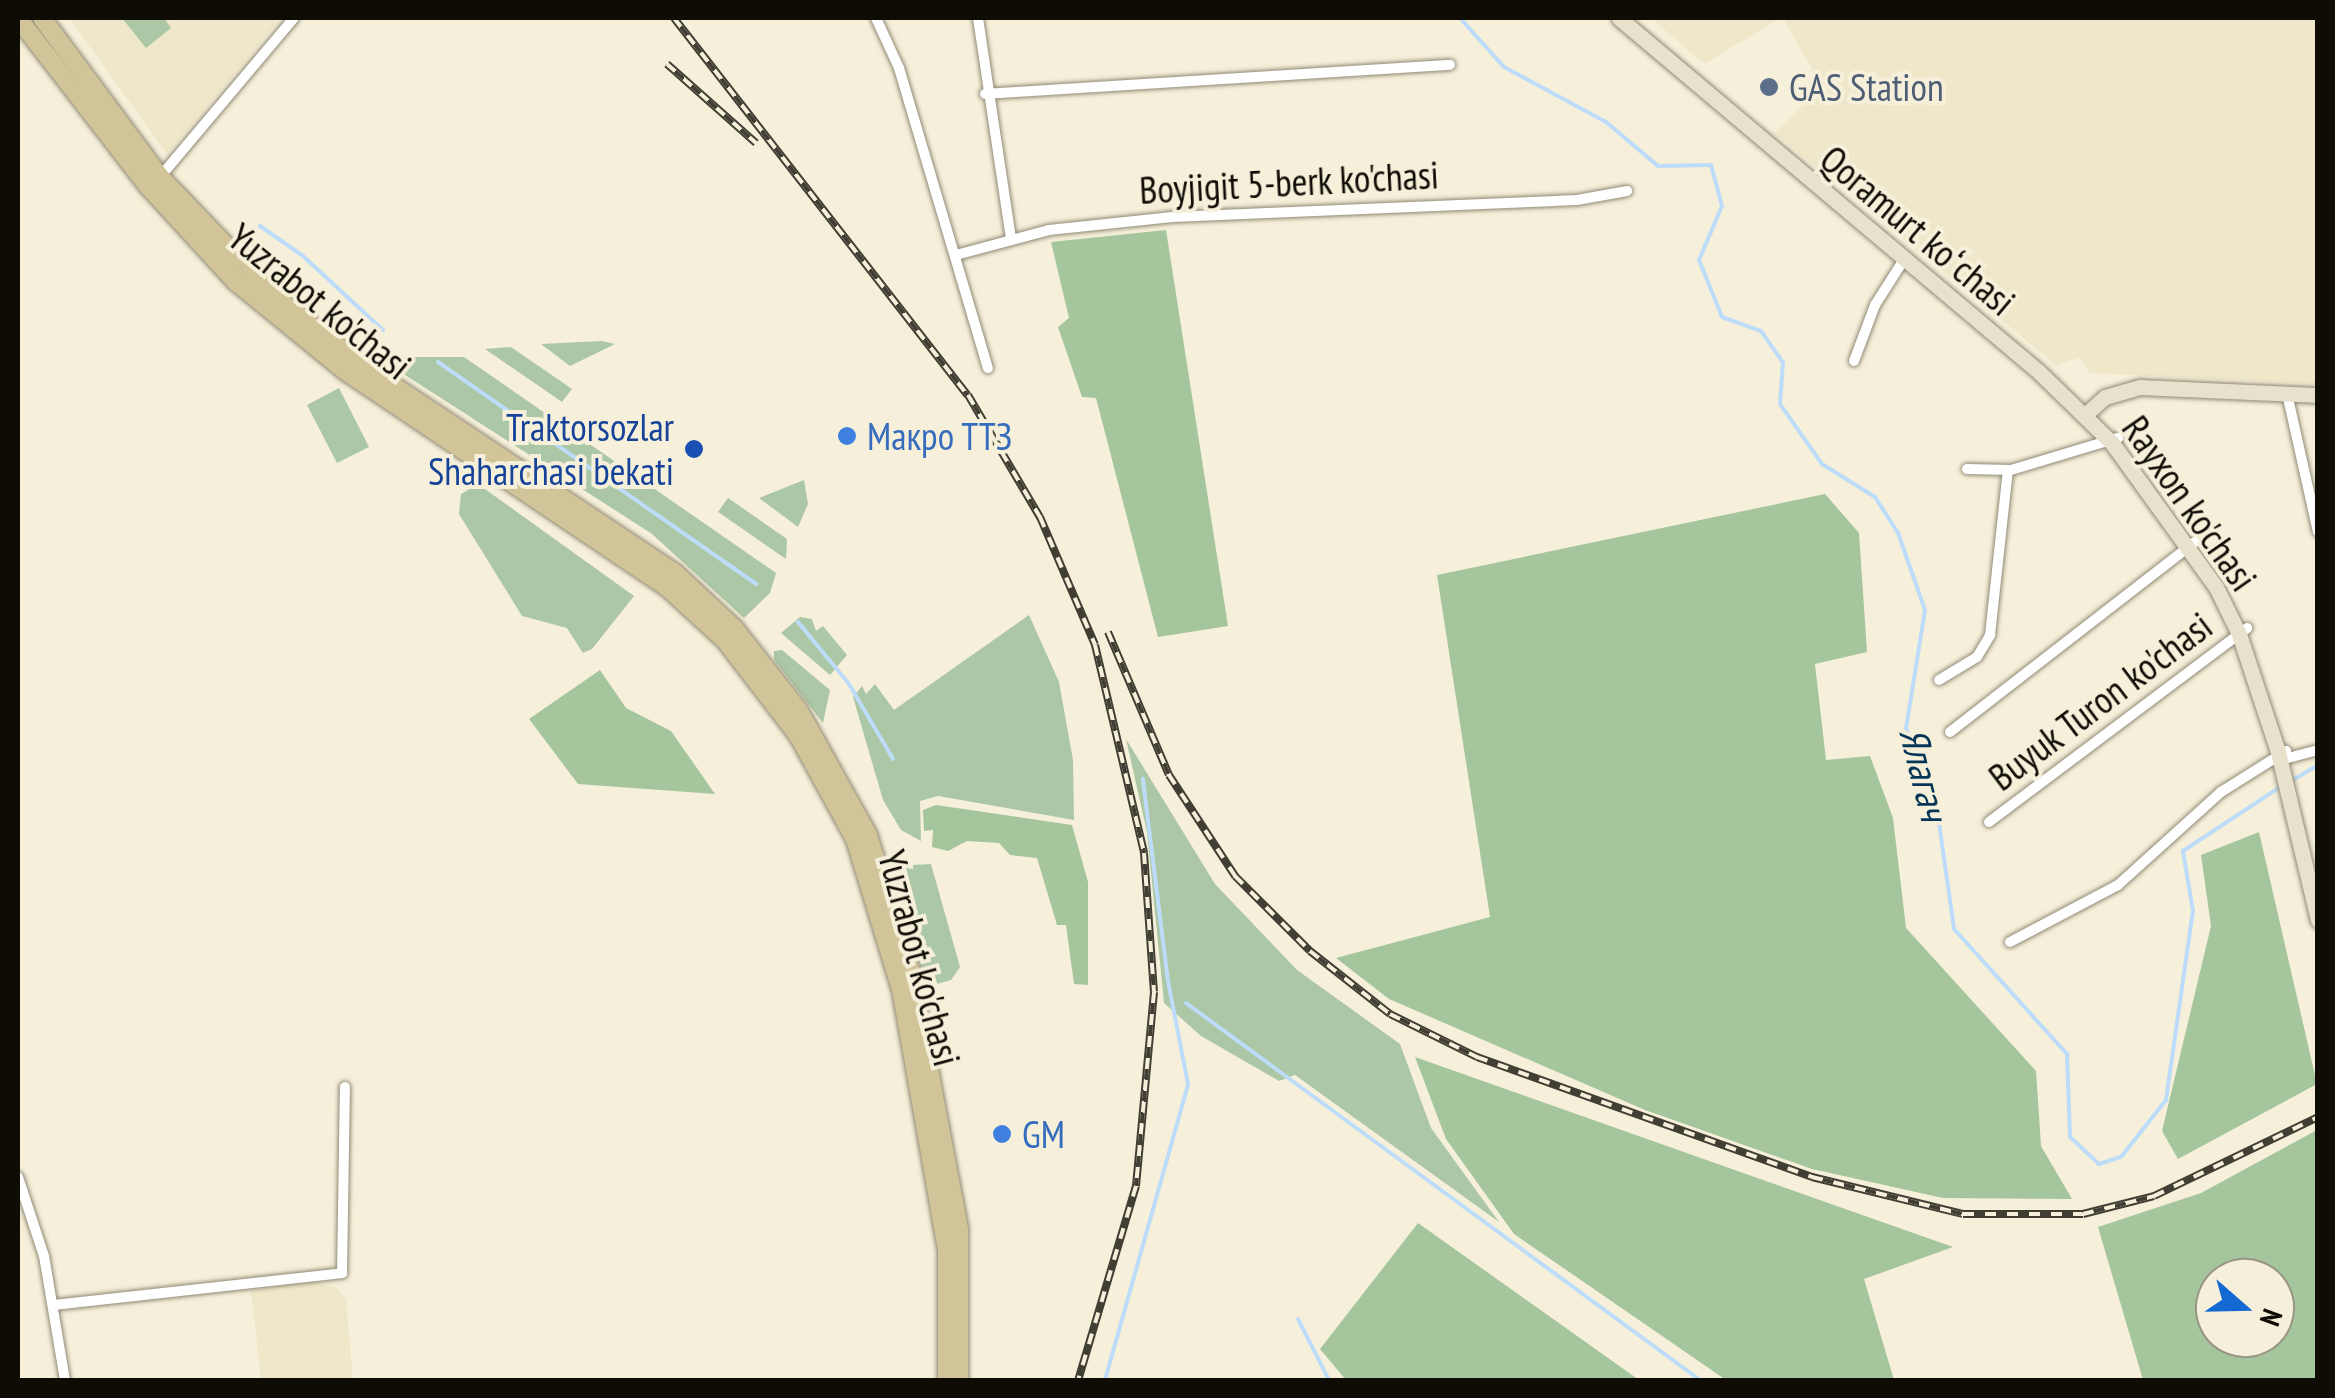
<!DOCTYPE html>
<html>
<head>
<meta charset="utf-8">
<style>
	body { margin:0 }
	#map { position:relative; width:2335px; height:1398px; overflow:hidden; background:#f6f0da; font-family:"PT Sans Narrow",sans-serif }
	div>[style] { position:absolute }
	.built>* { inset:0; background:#efe7c9 }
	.green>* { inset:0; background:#acc7a5 }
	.forest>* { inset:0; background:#a5c59d }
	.stream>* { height:4px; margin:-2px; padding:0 2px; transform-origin:2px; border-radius:2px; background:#bcdcf9 }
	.roads { filter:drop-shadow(0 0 2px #908a76) drop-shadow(0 0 2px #908a76) }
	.minor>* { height:10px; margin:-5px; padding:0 5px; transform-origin:5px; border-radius:5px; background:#fff }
	.secondary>* { height:15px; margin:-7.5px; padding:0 7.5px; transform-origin:7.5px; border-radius:7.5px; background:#e8e1cb }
	.primary>* { height:18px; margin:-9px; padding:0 9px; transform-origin:9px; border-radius:9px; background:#d1c498 }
	.rail>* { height:8px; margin-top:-4px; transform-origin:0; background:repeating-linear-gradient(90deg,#f6f0da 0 11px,#413e34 0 22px); box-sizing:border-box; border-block:2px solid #413e34 }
	.dots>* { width:28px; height:28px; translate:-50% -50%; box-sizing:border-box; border:5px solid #f6f0da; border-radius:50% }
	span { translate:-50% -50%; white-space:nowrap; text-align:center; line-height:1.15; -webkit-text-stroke:8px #f6f0da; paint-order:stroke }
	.service-label { font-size:38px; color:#4e5e75 }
	.left { translate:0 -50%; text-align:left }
	.street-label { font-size:38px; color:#0e0c05 }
	.transit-label { font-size:38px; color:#164399 }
	.right { translate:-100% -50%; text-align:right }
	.shop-label { font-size:38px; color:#366cbe }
	.water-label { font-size:40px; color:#053657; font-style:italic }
	.frame { position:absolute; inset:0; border:20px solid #0e0c05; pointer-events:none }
	.north { position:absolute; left:2195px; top:1258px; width:100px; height:100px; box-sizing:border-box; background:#f6f0da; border:2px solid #999585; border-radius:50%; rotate:110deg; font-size:28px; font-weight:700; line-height:40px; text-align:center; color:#0e0c05 }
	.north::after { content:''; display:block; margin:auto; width:35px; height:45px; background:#1468d2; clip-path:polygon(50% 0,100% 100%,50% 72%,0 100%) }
</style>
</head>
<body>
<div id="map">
	<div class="built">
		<div style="clip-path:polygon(69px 18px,281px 18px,167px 154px)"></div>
		<div style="clip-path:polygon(1651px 18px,1780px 18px,1704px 64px)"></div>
		<div style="clip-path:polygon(1783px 18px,2317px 18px,2317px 384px,2090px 373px,2079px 358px,2056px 365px,1775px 133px,1822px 86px)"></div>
		<div style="clip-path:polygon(311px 1281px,335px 1287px,346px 1299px,353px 1380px,261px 1380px,251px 1291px)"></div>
	</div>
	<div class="green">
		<div style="clip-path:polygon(122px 18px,164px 18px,171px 28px,146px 48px)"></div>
		<div style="clip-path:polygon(602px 341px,615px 344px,570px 366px,541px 344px)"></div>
		<div style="clip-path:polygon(511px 347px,572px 389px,562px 402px,485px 349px)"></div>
		<div style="clip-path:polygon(391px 357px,464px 357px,776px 573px,770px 593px,744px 618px,652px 534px,385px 362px)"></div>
		<div style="clip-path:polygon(339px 388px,369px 447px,337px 463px,307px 405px)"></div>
		<div style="clip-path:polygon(804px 480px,808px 504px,798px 527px,759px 498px)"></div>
		<div style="clip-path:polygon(478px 484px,634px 596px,592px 649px,583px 653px,567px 628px,522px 616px,459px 514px,461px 494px)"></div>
		<div style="clip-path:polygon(728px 498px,787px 539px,786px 559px,718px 512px)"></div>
		<div style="clip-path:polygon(1029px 615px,1059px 682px,1073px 760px,1074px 820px,938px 796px,920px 801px,921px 841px,901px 830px,883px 800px,853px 697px,862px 686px,866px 694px,875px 684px,894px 710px)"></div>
		<div style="clip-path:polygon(800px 617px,812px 619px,816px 631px,823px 626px,847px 655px,830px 675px,781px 633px)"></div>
		<div style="clip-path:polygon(782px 650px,830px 690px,823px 723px,774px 660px,774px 651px)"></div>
		<div style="clip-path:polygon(1126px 739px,1215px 884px,1297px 970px,1400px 1044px,1431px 1128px,1499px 1222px,1295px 1075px,1279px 1081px,1201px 1036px,1164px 1003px,1147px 832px)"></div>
		<div style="clip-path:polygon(931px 864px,960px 967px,951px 980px,926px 987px,893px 866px)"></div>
	</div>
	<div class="forest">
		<div style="clip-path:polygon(1166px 230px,1228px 626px,1158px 637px,1096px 398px,1082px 397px,1058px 327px,1069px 318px,1051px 242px)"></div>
		<div style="clip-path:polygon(1825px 494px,1859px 533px,1867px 652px,1815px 664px,1826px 760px,1870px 756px,1893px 818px,1906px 928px,2036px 1071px,2041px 1146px,2072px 1199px,1943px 1198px,1812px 1169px,1645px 1110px,1389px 999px,1336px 958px,1490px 917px,1437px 575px)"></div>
		<div style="clip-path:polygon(600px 670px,626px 708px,671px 731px,715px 794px,578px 784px,529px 719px)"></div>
		<div style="clip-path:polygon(936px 805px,1072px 825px,1088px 882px,1088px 985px,1074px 984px,1066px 925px,1057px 925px,1037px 858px,1010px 855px,999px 843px,967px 841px,948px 851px,932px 847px,933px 830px,924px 831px,923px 810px)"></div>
		<div style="clip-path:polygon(2259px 832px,2317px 1084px,2178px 1159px,2162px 1131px,2211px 926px,2201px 855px)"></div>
		<div style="clip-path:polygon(1415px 1057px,1953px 1247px,1864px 1279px,1894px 1380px,1726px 1380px,1514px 1234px,1446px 1139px)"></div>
		<div style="clip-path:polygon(evenodd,2317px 1130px,2317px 1379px,2143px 1380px,2098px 1227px,2201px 1193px,2317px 1130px,2275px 1278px,2275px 1338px,2215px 1338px,2215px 1278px,2275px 1278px)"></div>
		<div style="clip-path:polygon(1418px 1223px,1639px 1380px,1346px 1380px,1320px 1349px)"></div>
	</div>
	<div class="stream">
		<div style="left:1460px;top:18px;width:66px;rotate:48.1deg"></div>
		<div style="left:1504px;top:67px;width:116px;rotate:28.3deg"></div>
		<div style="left:1606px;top:122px;width:68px;rotate:40.2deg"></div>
		<div style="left:1658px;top:166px;width:53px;rotate:-1.1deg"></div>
		<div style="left:1711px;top:165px;width:42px;rotate:75deg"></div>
		<div style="left:1722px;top:206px;width:59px;rotate:113.1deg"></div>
		<div style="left:1699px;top:260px;width:61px;rotate:68deg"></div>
		<div style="left:1722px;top:317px;width:41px;rotate:19.7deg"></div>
		<div style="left:1761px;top:331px;width:38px;rotate:55deg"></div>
		<div style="left:1783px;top:362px;width:42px;rotate:94.1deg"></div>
		<div style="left:1780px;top:404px;width:73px;rotate:55deg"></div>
		<div style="left:1822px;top:464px;width:62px;rotate:31.9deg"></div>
		<div style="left:1875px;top:497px;width:43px;rotate:57.4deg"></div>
		<div style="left:1898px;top:533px;width:82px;rotate:70.7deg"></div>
		<div style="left:1925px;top:610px;width:120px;rotate:99.1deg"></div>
		<div style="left:1906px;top:728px;width:87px;rotate:69.1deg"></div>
		<div style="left:1937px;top:809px;width:121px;rotate:81.9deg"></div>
		<div style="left:1954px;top:929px;width:169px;rotate:47.9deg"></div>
		<div style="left:2067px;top:1054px;width:83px;rotate:87.9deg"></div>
		<div style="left:2070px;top:1137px;width:40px;rotate:43deg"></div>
		<div style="left:2099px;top:1164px;width:23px;rotate:-18deg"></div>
		<div style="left:2121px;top:1157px;width:73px;rotate:-51.7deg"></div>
		<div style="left:2166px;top:1100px;width:191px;rotate:-81.9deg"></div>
		<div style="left:2193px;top:911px;width:61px;rotate:-99.5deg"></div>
		<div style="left:2183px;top:851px;width:116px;rotate:-33.4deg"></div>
		<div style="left:260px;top:226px;width:52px;rotate:34.9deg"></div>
		<div style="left:303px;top:256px;width:109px;rotate:42.8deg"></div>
		<div style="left:438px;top:362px;width:388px;rotate:34.9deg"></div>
		<div style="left:798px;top:622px;width:80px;rotate:50.6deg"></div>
		<div style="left:849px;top:684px;width:87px;rotate:59.6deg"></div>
		<div style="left:2288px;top:783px;width:35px;rotate:-31deg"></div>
		<div style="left:1186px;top:1003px;width:637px;rotate:36.26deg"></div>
		<div style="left:1298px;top:1319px;width:68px;rotate:63.1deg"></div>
		<div style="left:1105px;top:1380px;width:307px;rotate:-74.3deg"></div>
		<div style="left:1188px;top:1084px;width:105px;rotate:-101deg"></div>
		<div style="left:1168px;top:981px;width:204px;rotate:-97.1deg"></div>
	</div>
	<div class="roads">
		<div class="minor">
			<div style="left:876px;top:18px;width:55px;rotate:65.3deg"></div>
			<div style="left:899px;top:68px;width:313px;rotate:73.5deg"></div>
			<div style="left:978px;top:18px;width:224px;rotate:81.5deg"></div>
			<div style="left:985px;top:94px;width:466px;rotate:-3.6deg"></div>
			<div style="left:160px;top:177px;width:208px;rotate:-49.9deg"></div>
			<div style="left:956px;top:255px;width:96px;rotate:-15deg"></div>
			<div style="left:1049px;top:230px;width:124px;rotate:-6deg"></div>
			<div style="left:1172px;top:217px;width:405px;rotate:-2.4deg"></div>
			<div style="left:1577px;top:200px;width:51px;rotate:-10.2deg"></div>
			<div style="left:1854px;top:361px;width:60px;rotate:-69.4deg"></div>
			<div style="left:1875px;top:305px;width:52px;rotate:-57.5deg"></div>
			<div style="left:2288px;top:398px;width:137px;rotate:77.4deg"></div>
			<div style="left:1967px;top:469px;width:44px;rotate:1.3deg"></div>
			<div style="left:2011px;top:470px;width:112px;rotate:-16.7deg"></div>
			<div style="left:1939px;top:680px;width:44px;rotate:-31.2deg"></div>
			<div style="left:1977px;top:657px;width:26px;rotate:-59deg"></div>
			<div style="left:1990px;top:635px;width:166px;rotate:-83.8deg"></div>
			<div style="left:1950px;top:732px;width:310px;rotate:-37.8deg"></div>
			<div style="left:2288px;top:758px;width:31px;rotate:-15deg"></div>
			<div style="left:1989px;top:822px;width:323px;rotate:-36.9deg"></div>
			<div style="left:2010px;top:942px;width:122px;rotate:-27.8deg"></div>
			<div style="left:2118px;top:885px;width:139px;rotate:-42.1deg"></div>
			<div style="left:2221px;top:792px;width:77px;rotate:-32.2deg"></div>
			<div style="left:18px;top:1177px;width:83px;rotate:71.8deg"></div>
			<div style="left:44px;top:1256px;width:126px;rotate:80.4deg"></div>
			<div style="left:54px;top:1305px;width:290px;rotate:-6.3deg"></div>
			<div style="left:342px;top:1273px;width:186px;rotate:-89.1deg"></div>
		</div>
		<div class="secondary">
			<div style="left:1619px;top:18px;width:549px;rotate:40.13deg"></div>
			<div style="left:2039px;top:372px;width:102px;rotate:44.2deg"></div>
			<div style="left:2112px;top:443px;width:178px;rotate:54.2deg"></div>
			<div style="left:2216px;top:587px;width:52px;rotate:63.9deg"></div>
			<div style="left:2239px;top:634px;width:124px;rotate:71.7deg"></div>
			<div style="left:2278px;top:752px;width:173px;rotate:76.6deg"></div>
			<div style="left:2086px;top:414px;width:25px;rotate:-42deg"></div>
			<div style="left:2105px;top:397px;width:37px;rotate:-16deg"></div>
			<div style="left:2141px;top:387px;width:177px;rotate:2.6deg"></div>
		</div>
		<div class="primary">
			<div style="left:18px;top:18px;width:212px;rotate:52.3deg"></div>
			<div style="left:148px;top:186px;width:129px;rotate:47.5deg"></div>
			<div style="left:235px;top:281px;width:141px;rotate:39.2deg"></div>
			<div style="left:344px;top:370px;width:388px;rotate:33.9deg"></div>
			<div style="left:666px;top:586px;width:80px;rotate:42.5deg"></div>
			<div style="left:725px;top:640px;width:120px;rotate:52.5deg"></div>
			<div style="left:798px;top:735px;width:119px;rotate:61.3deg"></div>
			<div style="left:855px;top:839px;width:157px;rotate:73deg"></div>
			<div style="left:901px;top:989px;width:265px;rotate:80deg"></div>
			<div style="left:947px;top:1250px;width:130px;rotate:90deg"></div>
			<div style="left:42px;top:18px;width:198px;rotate:53.4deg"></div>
			<div style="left:160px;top:177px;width:166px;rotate:46.2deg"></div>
			<div style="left:275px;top:297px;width:100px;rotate:38.5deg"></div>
			<div style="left:353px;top:359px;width:387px;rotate:33.6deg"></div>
			<div style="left:675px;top:573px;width:81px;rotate:43deg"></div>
			<div style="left:734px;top:628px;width:105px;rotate:51.9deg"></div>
			<div style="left:799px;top:711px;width:142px;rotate:60.9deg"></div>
			<div style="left:868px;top:835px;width:140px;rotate:72.6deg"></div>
			<div style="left:910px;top:969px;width:265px;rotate:79.3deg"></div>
			<div style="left:959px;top:1229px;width:151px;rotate:90deg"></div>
		</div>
	</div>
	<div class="rail">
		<div style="left:674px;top:18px;width:478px;rotate:52.1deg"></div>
		<div style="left:968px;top:395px;width:142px;rotate:59.5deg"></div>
		<div style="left:1040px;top:517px;width:139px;rotate:66.7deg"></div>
		<div style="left:1095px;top:645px;width:214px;rotate:76.7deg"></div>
		<div style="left:1144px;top:853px;width:139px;rotate:85.9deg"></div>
		<div style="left:1154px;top:992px;width:195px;rotate:95.3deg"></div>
		<div style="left:1136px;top:1186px;width:202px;rotate:106.6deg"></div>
		<div style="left:667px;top:64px;width:119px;rotate:41.6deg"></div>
		<div style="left:1108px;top:632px;width:155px;rotate:66.9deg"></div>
		<div style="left:1169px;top:775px;width:121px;rotate:56.8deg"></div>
		<div style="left:1235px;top:876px;width:106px;rotate:45deg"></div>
		<div style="left:1310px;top:951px;width:102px;rotate:38.2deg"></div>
		<div style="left:1390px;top:1014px;width:97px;rotate:26.3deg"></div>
		<div style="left:1477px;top:1057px;width:356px;rotate:19.7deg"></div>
		<div style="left:1812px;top:1177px;width:155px;rotate:13.8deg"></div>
		<div style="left:1963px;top:1214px;width:120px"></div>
		<div style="left:2083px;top:1214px;width:73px;rotate:-14.2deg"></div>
		<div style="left:2154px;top:1196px;width:182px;rotate:-25.7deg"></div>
	</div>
	<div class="dots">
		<div style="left:1769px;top:87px;background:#5c6f8a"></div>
		<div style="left:847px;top:436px;background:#3f7fe0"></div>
		<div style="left:694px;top:449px;background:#1a4fb4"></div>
		<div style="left:1002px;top:1134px;background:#3f7fe0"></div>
	</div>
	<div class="service-label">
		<span class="left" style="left:1789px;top:87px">GAS Station</span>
	</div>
	<div class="street-label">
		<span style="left:1289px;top:182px;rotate:-3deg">Boyjigit 5-berk ko'chasi</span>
		<span style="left:1918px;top:230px;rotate:40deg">Qoramurt koʻchasi</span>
		<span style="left:320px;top:301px;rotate:39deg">Yuzrabot ko'chasi</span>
		<span style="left:2190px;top:503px;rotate:55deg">Rayxon ko'chasi</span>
		<span style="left:2100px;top:701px;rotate:-37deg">Buyuk Turon ko'chasi</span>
		<span style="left:920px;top:958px;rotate:75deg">Yuzrabot ko'chasi</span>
	</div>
	<div class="transit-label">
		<span class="right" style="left:674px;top:449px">Traktorsozlar<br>Shaharchasi bekati</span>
	</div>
	<div class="shop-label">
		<span class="left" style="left:867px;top:436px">Макро ТТЗ</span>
		<span class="left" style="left:1022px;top:1134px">GM</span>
	</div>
	<div class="water-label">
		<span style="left:1925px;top:774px;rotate:76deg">Ялагач</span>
	</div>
	<div class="frame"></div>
	<div class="north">N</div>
</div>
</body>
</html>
